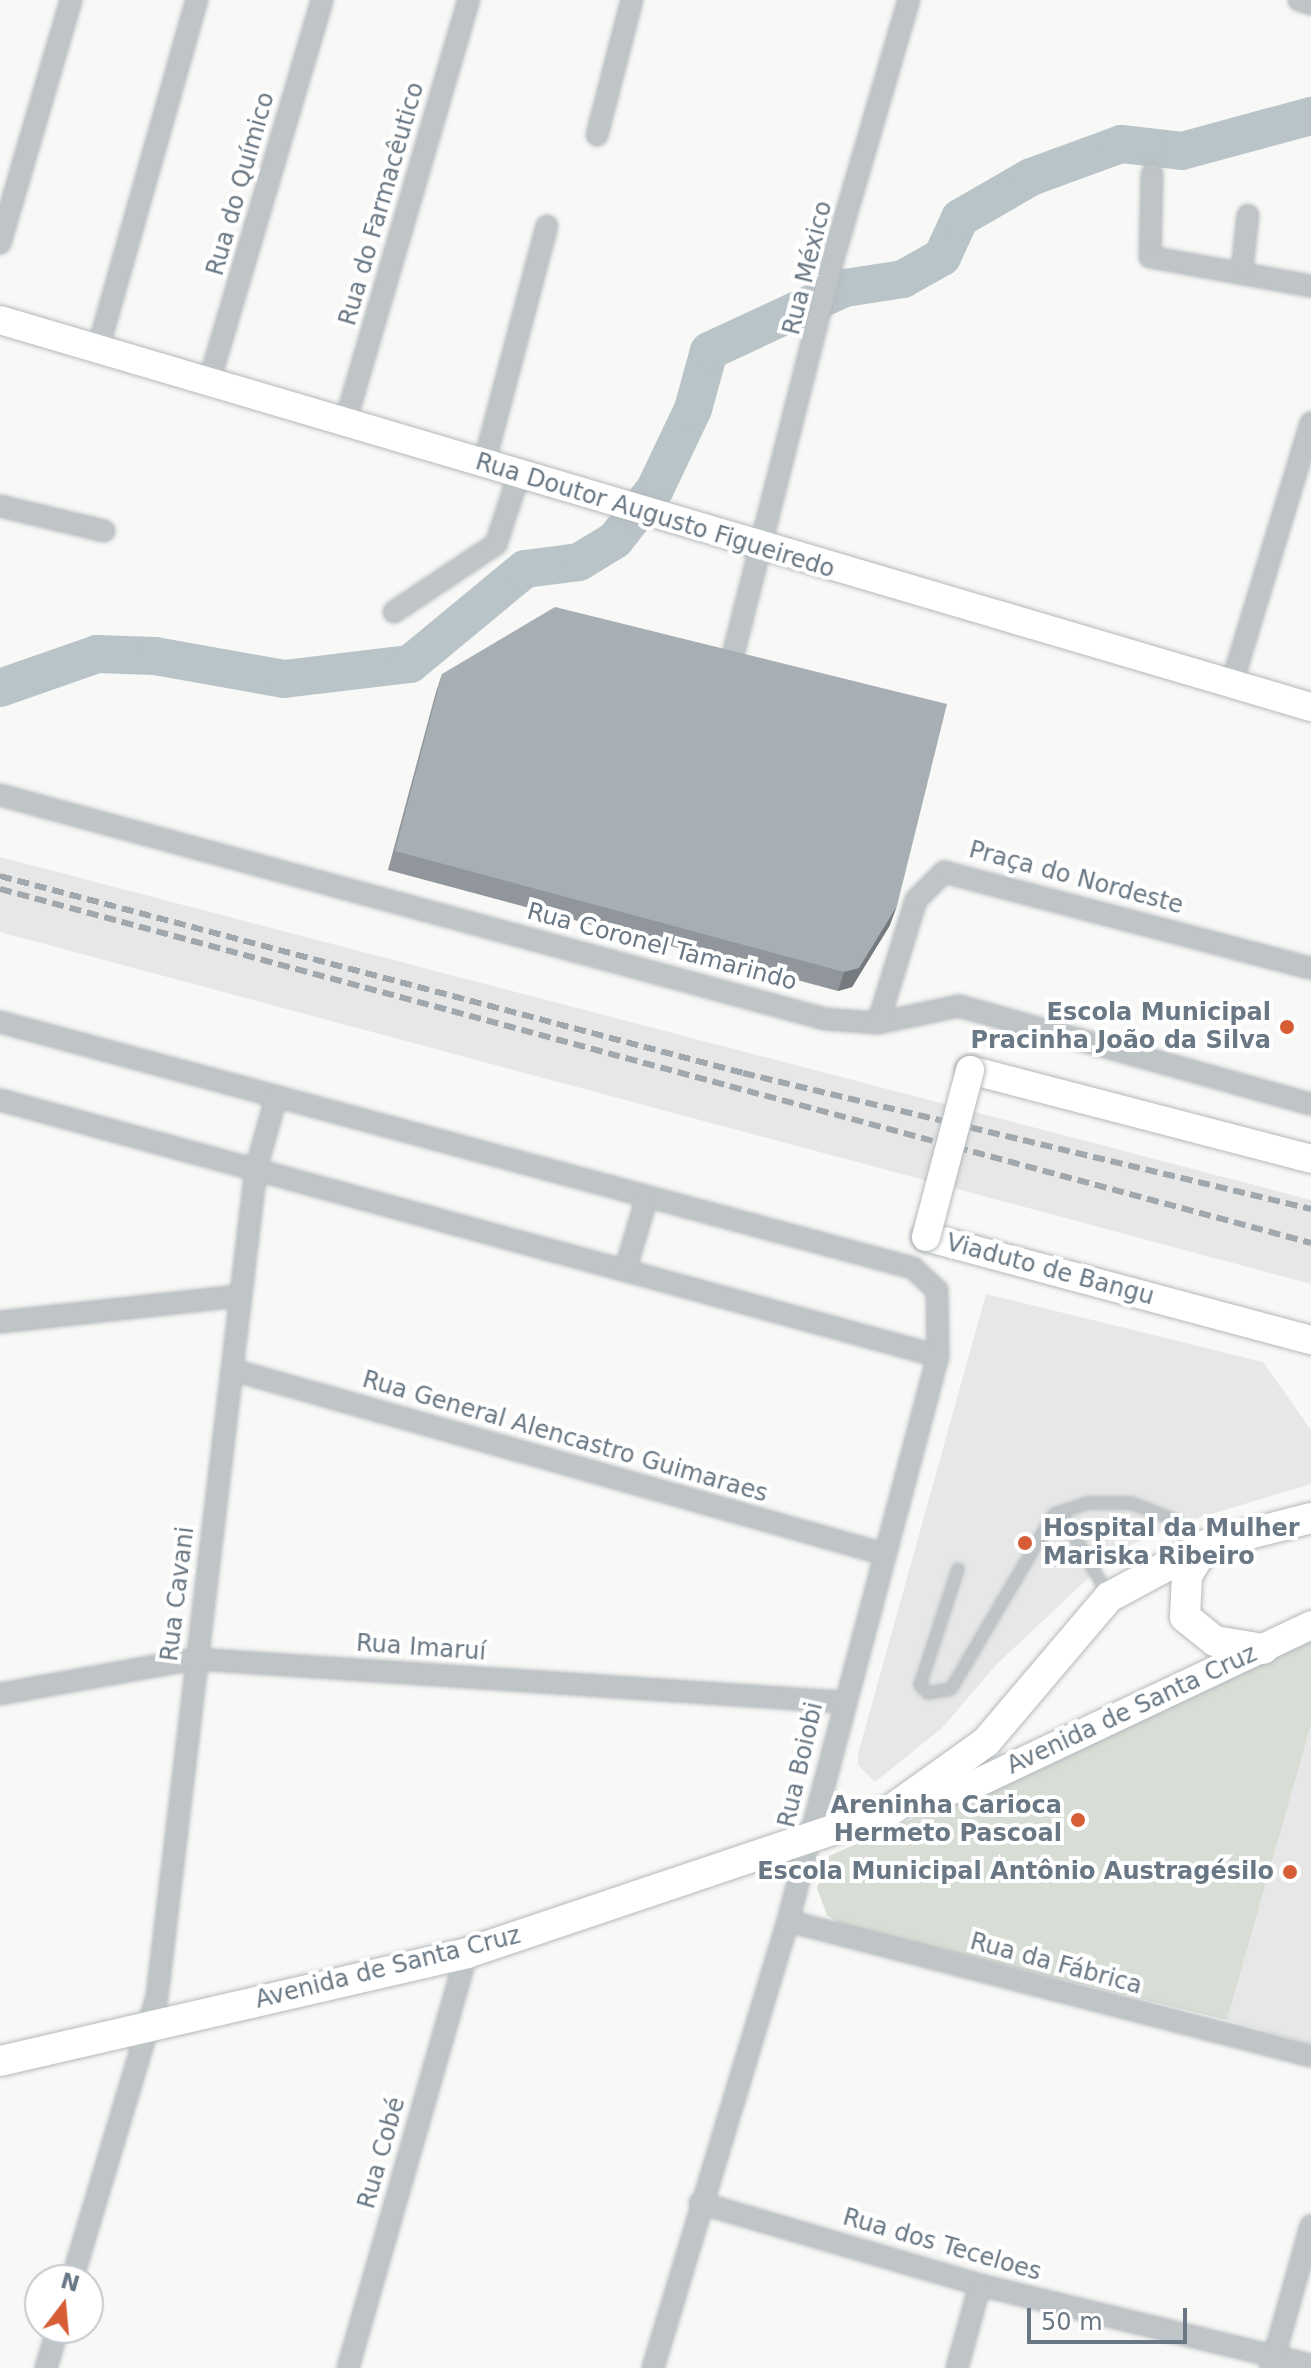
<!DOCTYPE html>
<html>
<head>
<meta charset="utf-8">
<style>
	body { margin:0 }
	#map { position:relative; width:1311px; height:2368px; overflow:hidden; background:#f8f8f6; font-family:"DejaVu Sans",sans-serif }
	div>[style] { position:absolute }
	.built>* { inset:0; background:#e6e7e6 }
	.green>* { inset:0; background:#d8ddd5 }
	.river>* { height:38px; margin:-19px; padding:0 19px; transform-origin:19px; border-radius:19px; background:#b9c4c8 }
	.roads { filter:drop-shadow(0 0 2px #b4b9bd) drop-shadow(0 0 2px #b4b9bd) }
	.lane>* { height:10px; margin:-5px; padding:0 5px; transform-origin:5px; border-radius:5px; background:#bfc4c7 }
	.street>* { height:20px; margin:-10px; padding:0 10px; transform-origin:10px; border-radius:10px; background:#bfc4c7 }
	.secondary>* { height:28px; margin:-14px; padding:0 14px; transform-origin:14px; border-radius:14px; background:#fff }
	.primary>* { height:30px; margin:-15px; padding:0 15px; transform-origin:15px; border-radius:15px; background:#fff }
	.rail>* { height:6px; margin-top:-3px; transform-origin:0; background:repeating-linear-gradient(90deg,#a1a8ad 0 12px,transparent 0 18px) }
	.bridges { filter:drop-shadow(0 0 2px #b4b9bd) drop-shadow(0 0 2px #b4b9bd) }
	.secondary-bridge>* { height:28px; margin:-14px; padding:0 14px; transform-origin:14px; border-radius:14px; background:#fff }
	.wall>* { inset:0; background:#90969b }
	.shaded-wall>* { inset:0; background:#757a7e }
	.building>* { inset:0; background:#a7afb4 }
	.dots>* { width:22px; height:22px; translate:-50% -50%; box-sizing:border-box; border:4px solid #fff; border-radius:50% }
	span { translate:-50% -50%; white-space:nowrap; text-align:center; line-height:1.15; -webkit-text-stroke:8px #fff; paint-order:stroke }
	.street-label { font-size:24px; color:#697884 }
	.poi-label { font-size:24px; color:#697884; font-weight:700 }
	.right { translate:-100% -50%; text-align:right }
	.left { translate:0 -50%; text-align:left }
	.north { position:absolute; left:24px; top:2264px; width:80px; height:80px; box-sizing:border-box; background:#fff; border:2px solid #c3c9ce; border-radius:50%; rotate:16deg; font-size:22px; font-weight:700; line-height:32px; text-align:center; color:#697884 }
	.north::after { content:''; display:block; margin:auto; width:28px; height:36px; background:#d75d37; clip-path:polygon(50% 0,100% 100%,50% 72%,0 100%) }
	.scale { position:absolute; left:1027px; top:2308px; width:160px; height:36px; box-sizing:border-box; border:4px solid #697884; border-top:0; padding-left:10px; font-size:24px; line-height:28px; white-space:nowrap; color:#697884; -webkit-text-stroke:6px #fff; paint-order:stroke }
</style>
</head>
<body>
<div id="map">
	<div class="built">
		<div style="clip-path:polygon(0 857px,1311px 1200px,1311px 1284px,0 932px)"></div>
		<div style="clip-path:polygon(986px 1294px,1263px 1362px,1311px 1430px,1311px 1484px,1178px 1524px,1117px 1551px,995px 1666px,942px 1728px,875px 1782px,858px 1765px,858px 1754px)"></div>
		<div style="clip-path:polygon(1311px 1725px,1311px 2044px,1227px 2020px)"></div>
	</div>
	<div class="green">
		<div style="clip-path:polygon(1311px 1639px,1311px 1725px,1227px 2020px,844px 1926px,827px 1915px,817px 1888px,829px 1856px)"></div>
	</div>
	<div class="river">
		<div style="left:0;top:688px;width:103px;rotate:-19.3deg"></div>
		<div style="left:97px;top:654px;width:58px;rotate:2deg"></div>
		<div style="left:155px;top:656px;width:131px;rotate:10.1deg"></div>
		<div style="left:284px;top:679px;width:127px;rotate:-6.8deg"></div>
		<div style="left:410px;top:664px;width:149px;rotate:-39.6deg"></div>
		<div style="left:525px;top:569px;width:54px;rotate:-7.4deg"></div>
		<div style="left:579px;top:562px;width:42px;rotate:-31.4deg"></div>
		<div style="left:615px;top:540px;width:65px;rotate:-51.9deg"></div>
		<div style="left:655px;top:489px;width:89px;rotate:-64.6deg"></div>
		<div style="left:693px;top:409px;width:60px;rotate:-74.6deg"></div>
		<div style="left:709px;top:351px;width:150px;rotate:-24.9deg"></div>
		<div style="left:845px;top:288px;width:59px;rotate:-8.8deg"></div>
		<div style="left:903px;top:279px;width:45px;rotate:-29.4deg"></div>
		<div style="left:942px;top:257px;width:43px;rotate:-65.2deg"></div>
		<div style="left:960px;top:218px;width:82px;rotate:-30deg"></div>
		<div style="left:1031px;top:177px;width:96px;rotate:-20.1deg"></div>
		<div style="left:1121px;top:144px;width:61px;rotate:6.5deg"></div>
		<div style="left:1182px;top:151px;width:134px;rotate:-15.2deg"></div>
	</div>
	<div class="roads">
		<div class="lane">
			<div style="left:1061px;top:1513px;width:94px;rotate:59.9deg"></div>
			<div style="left:958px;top:1569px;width:122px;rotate:108.1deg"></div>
			<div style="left:920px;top:1685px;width:11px;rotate:45deg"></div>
			<div style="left:928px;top:1693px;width:23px;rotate:-10deg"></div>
			<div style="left:951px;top:1689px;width:203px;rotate:-59.5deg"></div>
			<div style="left:1054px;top:1514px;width:35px;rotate:-18deg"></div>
			<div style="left:1087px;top:1503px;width:44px"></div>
			<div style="left:1131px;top:1503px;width:42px;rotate:21deg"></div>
			<div style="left:1170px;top:1518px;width:42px;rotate:36.3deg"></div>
		</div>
		<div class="street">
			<div style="left:1299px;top:0;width:13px;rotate:18deg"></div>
			<div style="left:597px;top:135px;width:139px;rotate:-75.5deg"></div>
			<div style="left:1152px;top:174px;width:83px;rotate:91.4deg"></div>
			<div style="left:1150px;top:257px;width:164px;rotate:10.2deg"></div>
			<div style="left:0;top:243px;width:253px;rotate:-73.7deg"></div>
			<div style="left:1242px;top:270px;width:55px;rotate:-83.8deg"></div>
			<div style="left:98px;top:349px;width:363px;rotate:-74.2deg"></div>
			<div style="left:209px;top:382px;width:398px;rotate:-73.5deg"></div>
			<div style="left:345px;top:423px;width:441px;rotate:-73.7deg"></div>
			<div style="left:484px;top:464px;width:246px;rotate:-75.2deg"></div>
			<div style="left:0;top:506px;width:107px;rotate:13.5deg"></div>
			<div style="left:394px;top:612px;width:123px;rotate:-33.7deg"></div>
			<div style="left:496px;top:544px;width:73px;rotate:-71.6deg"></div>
			<div style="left:733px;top:655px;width:419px;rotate:-75.8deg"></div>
			<div style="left:836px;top:249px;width:259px;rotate:-73.7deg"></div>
			<div style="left:1232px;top:683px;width:272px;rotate:-73.1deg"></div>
			<div style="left:0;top:795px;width:855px;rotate:15.19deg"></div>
			<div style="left:825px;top:1019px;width:53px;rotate:4.3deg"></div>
			<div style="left:878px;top:1023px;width:83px;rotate:-11.9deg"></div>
			<div style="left:959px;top:1006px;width:365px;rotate:15.6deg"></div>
			<div style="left:0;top:1022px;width:946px;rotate:15.08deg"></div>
			<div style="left:913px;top:1268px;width:33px;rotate:43deg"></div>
			<div style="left:937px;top:1290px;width:66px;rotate:89.1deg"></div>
			<div style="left:938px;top:1356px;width:972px;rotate:-164.73deg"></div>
			<div style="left:878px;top:1023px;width:129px;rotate:-72.8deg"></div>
			<div style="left:916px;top:900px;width:40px;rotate:-45deg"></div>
			<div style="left:944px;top:872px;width:379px;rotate:14.7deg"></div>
			<div style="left:625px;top:1271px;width:74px;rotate:-73.5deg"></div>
			<div style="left:0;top:1322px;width:241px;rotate:-6.2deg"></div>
			<div style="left:233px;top:1370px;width:677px;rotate:15.78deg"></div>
			<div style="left:0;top:1694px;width:198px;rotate:-10.2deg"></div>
			<div style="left:195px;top:1659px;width:648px;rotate:3.8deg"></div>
			<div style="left:788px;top:1921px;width:540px;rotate:14.47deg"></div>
			<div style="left:700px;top:2203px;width:292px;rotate:16.3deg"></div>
			<div style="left:980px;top:2285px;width:341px;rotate:13.6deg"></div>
			<div style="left:72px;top:2280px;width:295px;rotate:-73.3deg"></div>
			<div style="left:157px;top:1997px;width:834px;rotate:-83.18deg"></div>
			<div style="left:256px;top:1169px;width:74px;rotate:-74.3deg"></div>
			<div style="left:46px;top:2368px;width:42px;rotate:-73.3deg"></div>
			<div style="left:348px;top:2368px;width:432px;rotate:-74deg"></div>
			<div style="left:653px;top:2368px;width:467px;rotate:-73.2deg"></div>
			<div style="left:788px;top:1921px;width:585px;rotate:-75.13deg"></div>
			<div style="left:957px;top:2368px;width:86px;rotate:-74.5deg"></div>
			<div style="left:1271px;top:2368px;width:148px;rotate:-74.3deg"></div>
		</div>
		<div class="secondary">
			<div style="left:0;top:320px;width:1367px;rotate:16.45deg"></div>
			<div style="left:970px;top:1070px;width:352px;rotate:14.6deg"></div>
			<div style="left:926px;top:1237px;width:399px;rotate:15deg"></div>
			<div style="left:905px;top:1802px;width:72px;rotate:-14.4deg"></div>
			<div style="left:975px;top:1784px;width:372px;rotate:-25.3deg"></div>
		</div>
		<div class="primary">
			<div style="left:1206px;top:1545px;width:36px;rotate:122deg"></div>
			<div style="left:1187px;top:1575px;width:42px;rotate:92.7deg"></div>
			<div style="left:1185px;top:1617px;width:38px;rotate:39deg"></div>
			<div style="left:1215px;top:1641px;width:49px;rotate:9.5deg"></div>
			<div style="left:0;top:2061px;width:479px;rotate:-13deg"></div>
			<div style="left:467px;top:1953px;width:447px;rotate:-18.6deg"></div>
			<div style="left:891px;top:1810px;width:117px;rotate:-35.6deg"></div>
			<div style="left:986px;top:1742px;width:190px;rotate:-49.7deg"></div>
			<div style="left:1109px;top:1597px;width:110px;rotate:-28.2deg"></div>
			<div style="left:1206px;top:1545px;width:108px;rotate:-14.4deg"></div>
		</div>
	</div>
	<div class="rail">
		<div style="left:0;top:876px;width:769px;rotate:14.85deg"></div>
		<div style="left:743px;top:1073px;width:584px;rotate:13.47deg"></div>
		<div style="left:0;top:889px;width:1358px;rotate:15.11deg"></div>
	</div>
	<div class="bridges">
		<div class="secondary-bridge">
			<div style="left:926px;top:1237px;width:173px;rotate:-75.2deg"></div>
		</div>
	</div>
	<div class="wall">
		<div style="clip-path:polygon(442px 674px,890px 925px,852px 987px,838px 991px,388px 870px,436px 692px)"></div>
	</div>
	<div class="shaded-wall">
		<div style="clip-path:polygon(897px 906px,890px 925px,852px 987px,838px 991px,844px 972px)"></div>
	</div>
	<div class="building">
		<div style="clip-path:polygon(555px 607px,947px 704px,897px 906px,859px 968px,844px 972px,395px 851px,442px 674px)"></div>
	</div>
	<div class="dots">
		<div style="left:1287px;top:1027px;background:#d75d37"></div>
		<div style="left:1025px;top:1543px;background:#d75d37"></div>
		<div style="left:1078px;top:1820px;background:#d75d37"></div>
		<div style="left:1290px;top:1872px;background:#d75d37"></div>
	</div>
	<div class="street-label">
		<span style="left:241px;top:184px;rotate:-74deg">Rua do Químico</span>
		<span style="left:382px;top:204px;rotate:-74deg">Rua do Farmacêutico</span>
		<span style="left:808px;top:268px;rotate:-76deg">Rua México</span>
		<span style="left:655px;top:516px;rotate:17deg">Rua Doutor Augusto Figueiredo</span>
		<span style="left:1076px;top:878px;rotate:15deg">Praça do Nordeste</span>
		<span style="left:662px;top:947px;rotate:15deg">Rua Coronel Tamarindo</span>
		<span style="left:1050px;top:1270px;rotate:15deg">Viaduto de Bangu</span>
		<span style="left:565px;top:1437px;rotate:16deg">Rua General Alencastro Guimaraes</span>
		<span style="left:178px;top:1594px;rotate:-83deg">Rua Cavani</span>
		<span style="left:421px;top:1648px;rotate:4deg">Rua Imaruí</span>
		<span style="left:1132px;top:1710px;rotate:-25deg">Avenida de Santa Cruz</span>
		<span style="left:801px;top:1765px;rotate:-77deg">Rua Boiobi</span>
		<span style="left:1056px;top:1964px;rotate:15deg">Rua da Fábrica</span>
		<span style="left:388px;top:1968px;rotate:-14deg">Avenida de Santa Cruz</span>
		<span style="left:382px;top:2153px;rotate:-74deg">Rua Cobé</span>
		<span style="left:942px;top:2245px;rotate:16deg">Rua dos Teceloes</span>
	</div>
	<div class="poi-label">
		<span class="right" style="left:1271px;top:1027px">Escola Municipal<br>Pracinha João da Silva</span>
		<span class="left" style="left:1043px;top:1543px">Hospital da Mulher<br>Mariska Ribeiro</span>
		<span class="right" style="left:1062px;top:1820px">Areninha Carioca<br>Hermeto Pascoal</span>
		<span class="right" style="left:1274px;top:1872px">Escola Municipal Antônio Austragésilo</span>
	</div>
	<div class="north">N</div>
	<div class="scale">50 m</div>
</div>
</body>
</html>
